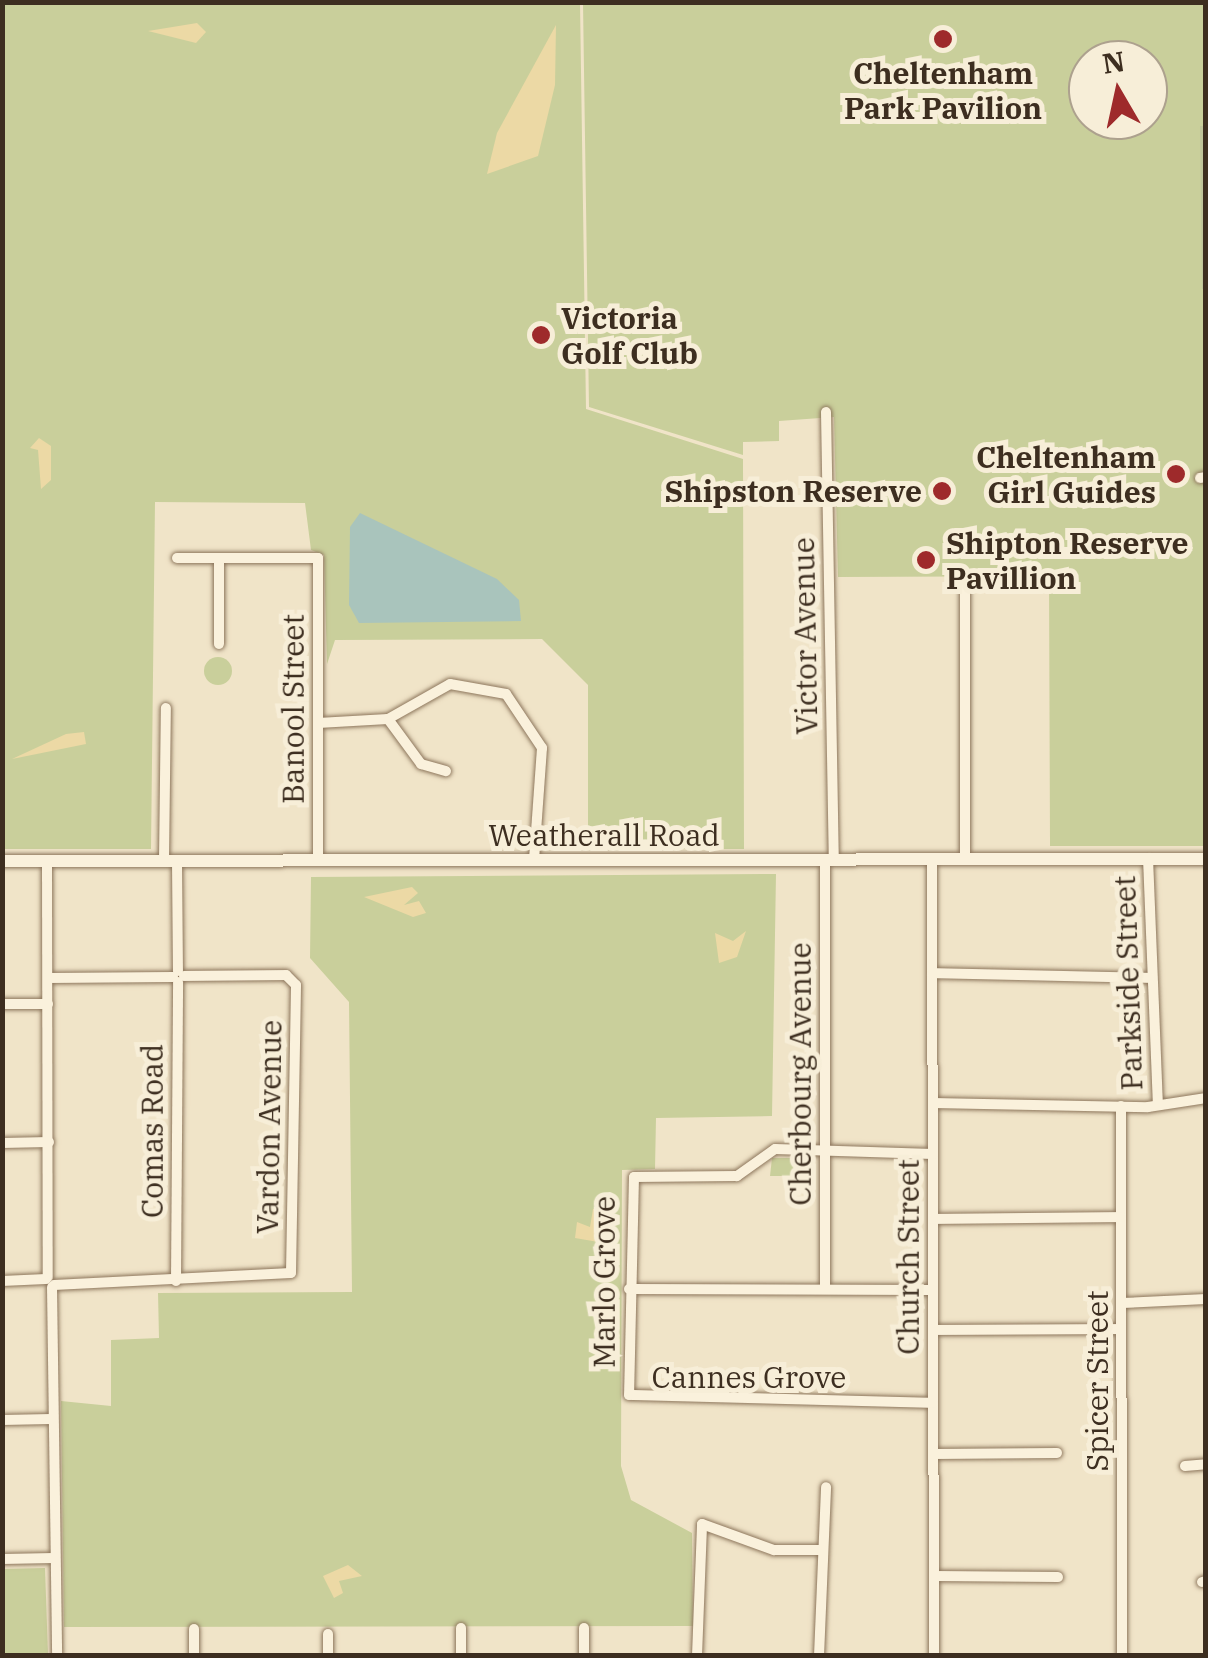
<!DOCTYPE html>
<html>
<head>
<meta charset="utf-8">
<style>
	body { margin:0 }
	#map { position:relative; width:1208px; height:1658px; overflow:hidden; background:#f0e4c8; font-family:"IBM Plex Serif",serif }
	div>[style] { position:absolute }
	.green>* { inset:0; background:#c9cf9b }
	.round { border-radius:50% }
	.sand>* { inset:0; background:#ecd9a5 }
	.cemetery>* { inset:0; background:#bfc49a }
	.water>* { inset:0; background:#a9c4bc }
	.roads { filter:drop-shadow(0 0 2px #8d765c) drop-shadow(0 0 2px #8d765c) }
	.minor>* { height:10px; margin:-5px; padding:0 5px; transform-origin:5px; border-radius:5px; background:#faf1dc }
	.tertiary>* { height:12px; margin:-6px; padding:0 6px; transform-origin:6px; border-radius:6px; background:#faf1dc }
	.dots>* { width:28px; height:28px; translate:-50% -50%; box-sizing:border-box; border:5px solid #f7eed8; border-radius:50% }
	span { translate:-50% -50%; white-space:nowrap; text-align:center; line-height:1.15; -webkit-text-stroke:10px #f7eed8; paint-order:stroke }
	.poi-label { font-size:30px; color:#3d2e20; font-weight:700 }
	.left { translate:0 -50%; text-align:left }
	.right { translate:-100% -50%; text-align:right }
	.street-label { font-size:30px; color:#3d2e20 }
	.frame { position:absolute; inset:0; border:5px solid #3d2e20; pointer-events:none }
	.north { position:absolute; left:1068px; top:40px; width:100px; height:100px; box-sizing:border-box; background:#f7eed8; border:2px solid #ada18e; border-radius:50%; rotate:351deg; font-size:28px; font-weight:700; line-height:40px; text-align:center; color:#3d2e20 }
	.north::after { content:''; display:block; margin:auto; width:35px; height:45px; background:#9e2a2b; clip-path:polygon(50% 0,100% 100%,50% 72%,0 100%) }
</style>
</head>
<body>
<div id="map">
	<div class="green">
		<div style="clip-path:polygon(3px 3px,580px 3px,586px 409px,743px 459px,744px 849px,588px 849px,588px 685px,542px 639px,335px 640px,327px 664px,324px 555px,311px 550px,305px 503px,155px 502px,151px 849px,3px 849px)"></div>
		<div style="clip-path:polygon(evenodd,583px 3px,1205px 3px,1205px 846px,1050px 846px,1049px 576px,838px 577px,834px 417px,779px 421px,779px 441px,743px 442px,743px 455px,589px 407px,583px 3px,1088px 60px,1148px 60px,1148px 120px,1088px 120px,1088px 60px)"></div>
		<div class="round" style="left:204px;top:657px;width:28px;height:28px"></div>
		<div style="clip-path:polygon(776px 874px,772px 1116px,656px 1118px,655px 1169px,622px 1170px,621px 1466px,631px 1500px,692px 1533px,693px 1626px,64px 1627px,61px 1401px,111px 1406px,111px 1340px,159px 1338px,158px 1293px,352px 1292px,349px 1002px,310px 958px,311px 877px)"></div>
		<div style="clip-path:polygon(812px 1158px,815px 1176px,770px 1176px,772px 1158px)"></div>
		<div style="clip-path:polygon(45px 1568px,48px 1655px,3px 1655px,3px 1569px)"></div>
	</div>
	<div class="sand">
		<div style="clip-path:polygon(197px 23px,206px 32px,196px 43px,148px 31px)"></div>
		<div style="clip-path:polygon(556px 25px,555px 85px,538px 156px,487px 174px,497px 133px)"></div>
		<div style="clip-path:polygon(39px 438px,51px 446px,51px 480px,41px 489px,38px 450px,30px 448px)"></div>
		<div style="clip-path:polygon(66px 734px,84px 732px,86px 744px,12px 759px)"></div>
		<div style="clip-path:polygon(412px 887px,418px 893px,404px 905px,419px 901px,426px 913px,413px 917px,364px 897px)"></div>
		<div style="clip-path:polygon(746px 931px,737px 957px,719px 963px,715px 933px,733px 941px)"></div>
		<div style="clip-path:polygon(605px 1206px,604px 1243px,575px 1238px,577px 1222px,590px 1227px,593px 1209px)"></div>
		<div style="clip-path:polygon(348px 1565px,362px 1576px,339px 1581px,343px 1593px,334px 1598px,323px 1576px)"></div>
	</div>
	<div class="cemetery">
		<div style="clip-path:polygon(1200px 126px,1206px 126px,1205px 289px,1202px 289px)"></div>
	</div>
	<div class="water">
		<div style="clip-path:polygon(360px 513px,497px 579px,519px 600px,521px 621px,359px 623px,349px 605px,350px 527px)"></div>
	</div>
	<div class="roads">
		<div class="minor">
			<div style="left:826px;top:412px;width:447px;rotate:89deg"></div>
			<div style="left:1200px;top:478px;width:6px;rotate:-9deg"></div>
			<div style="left:177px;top:558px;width:141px"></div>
			<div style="left:318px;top:558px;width:302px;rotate:90deg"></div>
			<div style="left:965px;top:581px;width:276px;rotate:90deg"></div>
			<div style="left:219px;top:644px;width:86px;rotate:-90deg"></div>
			<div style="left:388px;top:719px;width:56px;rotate:53.7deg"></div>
			<div style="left:421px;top:764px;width:26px;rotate:16deg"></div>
			<div style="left:318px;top:723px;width:70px;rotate:-3.3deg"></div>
			<div style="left:388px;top:719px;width:71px;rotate:-29.4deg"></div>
			<div style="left:450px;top:684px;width:57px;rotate:10.1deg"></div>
			<div style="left:506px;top:694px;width:65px;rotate:56.3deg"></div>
			<div style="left:542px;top:748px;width:112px;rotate:94.1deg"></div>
			<div style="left:932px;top:858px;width:798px;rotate:89.86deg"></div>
			<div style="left:1148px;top:858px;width:247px;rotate:87.7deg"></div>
			<div style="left:825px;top:859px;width:430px;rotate:90deg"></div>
			<div style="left:47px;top:861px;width:416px;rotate:89.9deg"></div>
			<div style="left:164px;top:861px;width:153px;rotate:-89.3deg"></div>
			<div style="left:177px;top:861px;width:110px;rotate:89.5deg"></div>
			<div style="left:932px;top:973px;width:218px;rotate:1.3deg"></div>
			<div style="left:48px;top:978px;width:125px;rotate:-0.5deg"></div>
			<div style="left:2px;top:1004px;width:46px"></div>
			<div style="left:933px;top:1103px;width:215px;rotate:1.1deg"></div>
			<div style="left:1148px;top:1107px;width:59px;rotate:-8.8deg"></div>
			<div style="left:1121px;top:1106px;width:550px;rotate:89.9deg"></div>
			<div style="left:2px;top:1143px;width:47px;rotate:-1.2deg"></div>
			<div style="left:933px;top:1154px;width:158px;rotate:-178.2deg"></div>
			<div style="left:775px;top:1149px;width:47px;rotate:144.6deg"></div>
			<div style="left:737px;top:1176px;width:103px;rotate:179.4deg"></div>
			<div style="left:634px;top:1177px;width:218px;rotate:91.3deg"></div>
			<div style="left:629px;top:1395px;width:304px;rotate:1.5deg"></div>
			<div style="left:933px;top:1219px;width:188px;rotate:-0.6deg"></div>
			<div style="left:2px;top:1281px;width:44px;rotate:-2.6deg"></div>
			<div style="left:176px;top:1281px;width:299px;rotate:-89.6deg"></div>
			<div style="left:54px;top:1285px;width:237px;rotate:-2.9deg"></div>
			<div style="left:291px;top:1273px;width:288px;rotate:-89deg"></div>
			<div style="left:296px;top:985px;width:14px;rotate:-135deg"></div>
			<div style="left:286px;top:975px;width:102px;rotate:179.4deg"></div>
			<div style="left:52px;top:1287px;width:369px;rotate:89.2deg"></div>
			<div style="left:629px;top:1289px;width:304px;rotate:0.2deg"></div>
			<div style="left:1122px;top:1303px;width:84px;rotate:-2.7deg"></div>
			<div style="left:933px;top:1330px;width:188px;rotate:-0.3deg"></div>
			<div style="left:2px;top:1420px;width:49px;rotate:-1.2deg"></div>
			<div style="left:933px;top:1454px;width:124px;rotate:-0.5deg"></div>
			<div style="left:1185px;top:1466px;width:21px;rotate:-5deg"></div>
			<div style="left:2px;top:1559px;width:52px;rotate:-1.1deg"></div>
			<div style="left:934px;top:1576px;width:124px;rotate:0.5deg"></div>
			<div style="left:1202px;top:1582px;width:4px;rotate:-14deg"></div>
			<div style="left:461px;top:1628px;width:28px;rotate:90deg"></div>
			<div style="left:584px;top:1628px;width:28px;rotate:90deg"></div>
			<div style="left:194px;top:1629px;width:27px;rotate:90deg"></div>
			<div style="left:328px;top:1634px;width:22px;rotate:90deg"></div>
			<div style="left:697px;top:1656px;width:132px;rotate:-87.8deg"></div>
			<div style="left:702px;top:1524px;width:77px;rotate:19.9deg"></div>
			<div style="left:774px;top:1550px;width:45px"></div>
			<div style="left:819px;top:1656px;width:169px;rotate:-87.6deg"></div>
		</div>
		<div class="tertiary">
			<div style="left:2px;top:861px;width:1204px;rotate:-0.1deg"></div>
		</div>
	</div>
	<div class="dots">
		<div style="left:943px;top:39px;background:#9e2a2b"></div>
		<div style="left:541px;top:335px;background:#9e2a2b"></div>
		<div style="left:1176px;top:474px;background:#9e2a2b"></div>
		<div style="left:942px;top:491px;background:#9e2a2b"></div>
		<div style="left:926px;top:560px;background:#9e2a2b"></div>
	</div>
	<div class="poi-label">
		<span style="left:943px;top:90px">Cheltenham<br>Park Pavilion</span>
		<span class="left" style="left:561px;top:335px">Victoria<br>Golf Club</span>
		<span class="right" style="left:1156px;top:474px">Cheltenham<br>Girl Guides</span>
		<span class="right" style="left:922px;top:491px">Shipston Reserve</span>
		<span class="left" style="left:946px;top:560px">Shipton Reserve<br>Pavillion</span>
	</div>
	<div class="street-label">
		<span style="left:805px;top:636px;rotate:-91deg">Victor Avenue</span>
		<span style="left:293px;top:709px;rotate:-90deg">Banool Street</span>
		<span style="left:604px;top:835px">Weatherall Road</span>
		<span style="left:1128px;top:983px;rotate:-92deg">Parkside Street</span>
		<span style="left:800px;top:1074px;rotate:-90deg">Cherbourg Avenue</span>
		<span style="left:269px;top:1127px;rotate:-89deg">Vardon Avenue</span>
		<span style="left:152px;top:1131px;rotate:-90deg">Comas Road</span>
		<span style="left:908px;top:1257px;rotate:-90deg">Church Street</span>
		<span style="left:604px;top:1282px;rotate:-90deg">Marlo Grove</span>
		<span style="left:749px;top:1377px">Cannes Grove</span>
		<span style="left:1097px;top:1381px;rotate:-90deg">Spicer Street</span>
	</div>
	<div class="frame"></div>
	<div class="north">N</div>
</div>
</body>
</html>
